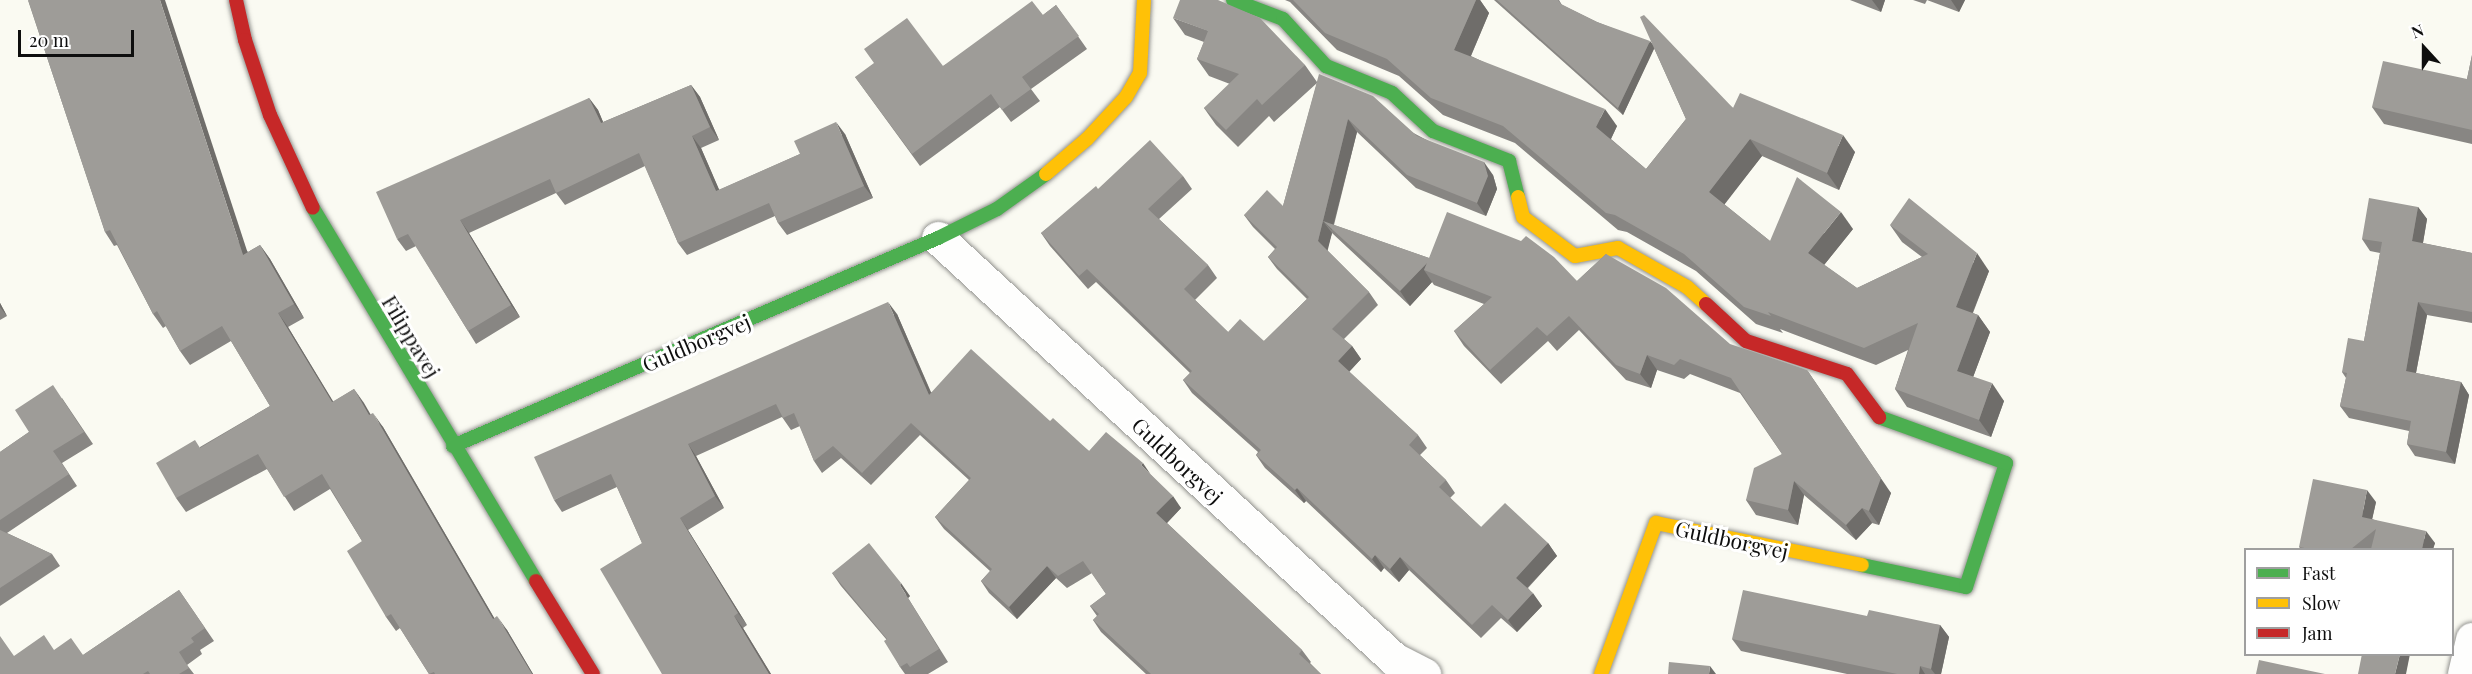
<!DOCTYPE html>
<html>
<head>
<meta charset="utf-8">
<style>
	body { margin:0 }
	#map { position:relative; width:2472px; height:674px; overflow:hidden; background:#fafaf2; font-family:"Playfair Display",serif }
	div>[style] { position:absolute }
	.roads { filter:drop-shadow(0 0 2px #949491) drop-shadow(0 0 2px #949491) }
	.street>* { height:33px; margin:-16.5px; padding:0 16.5px; transform-origin:16.5px; border-radius:16.5px; background:#fefefd }
	.fast>* { height:14px; margin:-7px; padding:0 7px; transform-origin:7px; border-radius:7px; background:#4caf50 }
	.slow>* { height:14px; margin:-7px; padding:0 7px; transform-origin:7px; border-radius:7px; background:#ffc107 }
	.jam>* { height:14px; margin:-7px; padding:0 7px; transform-origin:7px; border-radius:7px; background:#c62828 }
	.wall>* { inset:0; background:#888683 }
	.shaded-wall>* { inset:0; background:#6f6d6a }
	.building>* { inset:0; background:#9e9c98 }
	span { translate:-50% -50%; white-space:nowrap; text-align:center; line-height:1.15; -webkit-text-stroke:6px #fff; paint-order:stroke }
	.street-label { font-size:21px; color:#0e0e0e }
	.legend { position:absolute; left:2244px; top:548px; width:210px; height:108px; box-sizing:border-box; background:#fff; border:2px solid #9f9f9f; margin:0; padding:8px 10px; list-style:none; font-size:18px; color:#0e0e0e }
	.legend li { display:flex; align-items:center; gap:12px; height:30px }
	.legend b { width:30px; border:2px solid #9f9f9f }
	.north { position:absolute; left:2394px; top:18px; width:60px; height:60px; -webkit-text-stroke:4px #fff; paint-order:stroke; rotate:339deg; font-size:16px; font-weight:700; line-height:24px; text-align:center; color:#0e0e0e }
	.north::after { content:''; display:block; margin:auto; width:21px; height:27px; background:#0e0e0e; clip-path:polygon(50% 0,100% 100%,50% 72%,0 100%) }
	.scale { position:absolute; left:18px; top:30px; width:116px; height:27px; box-sizing:border-box; border:3px solid #0e0e0e; border-top:0; padding-left:8px; font-size:18px; line-height:21px; white-space:nowrap; color:#0e0e0e; -webkit-text-stroke:4px #fff; paint-order:stroke }
</style>
</head>
<body>
<div id="map">
	<div class="roads">
		<div class="street">
			<div style="left:938px;top:238px;width:621px;rotate:42.71deg"></div>
			<div style="left:1394px;top:659px;width:34px;rotate:27deg"></div>
			<div style="left:2464px;top:674px;width:36px;rotate:-77deg"></div>
		</div>
		<div class="fast">
			<div style="left:1233px;top:0;width:53px;rotate:20.8deg"></div>
			<div style="left:1283px;top:19px;width:64px;rotate:47.5deg"></div>
			<div style="left:1326px;top:66px;width:71px;rotate:22.2deg"></div>
			<div style="left:1392px;top:93px;width:56px;rotate:42.8deg"></div>
			<div style="left:1433px;top:131px;width:82px;rotate:21.5deg"></div>
			<div style="left:1509px;top:161px;width:37px;rotate:76deg"></div>
			<div style="left:313px;top:208px;width:435px;rotate:59.1deg"></div>
			<div style="left:453px;top:446px;width:528px;rotate:-23.21deg"></div>
			<div style="left:938px;top:238px;width:66px;rotate:-26.2deg"></div>
			<div style="left:997px;top:209px;width:60px;rotate:-35.5deg"></div>
			<div style="left:1862px;top:565px;width:106px;rotate:11.9deg"></div>
			<div style="left:1966px;top:587px;width:130px;rotate:-72.1deg"></div>
			<div style="left:2006px;top:463px;width:135px;rotate:-160.1deg"></div>
		</div>
		<div class="slow">
			<div style="left:1046px;top:174px;width:54px;rotate:-40.5deg"></div>
			<div style="left:1087px;top:139px;width:57px;rotate:-47.1deg"></div>
			<div style="left:1126px;top:97px;width:28px;rotate:-60deg"></div>
			<div style="left:1140px;top:73px;width:73px;rotate:-86.9deg"></div>
			<div style="left:1518px;top:197px;width:21px;rotate:76deg"></div>
			<div style="left:1523px;top:217px;width:65px;rotate:36.9deg"></div>
			<div style="left:1575px;top:256px;width:44px;rotate:-10.5deg"></div>
			<div style="left:1618px;top:248px;width:79px;rotate:29.5deg"></div>
			<div style="left:1687px;top:287px;width:25px;rotate:42deg"></div>
			<div style="left:1601px;top:674px;width:161px;rotate:-70deg"></div>
			<div style="left:1656px;top:523px;width:210px;rotate:11.5deg"></div>
		</div>
		<div class="jam">
			<div style="left:236px;top:0;width:41px;rotate:77.3deg"></div>
			<div style="left:245px;top:40px;width:79px;rotate:71.6deg"></div>
			<div style="left:270px;top:115px;width:102px;rotate:65.2deg"></div>
			<div style="left:1706px;top:304px;width:54px;rotate:42.8deg"></div>
			<div style="left:1746px;top:341px;width:106px;rotate:18.1deg"></div>
			<div style="left:1847px;top:374px;width:54px;rotate:53.3deg"></div>
			<div style="left:536px;top:581px;width:109px;rotate:58.5deg"></div>
		</div>
	</div>
	<div class="wall">
		<div style="clip-path:polygon(28px 0,248px 252px,260px 245px,270px 259px,304px 318px,288px 327px,333px 402px,354px 389px,370px 415px,383px 427px,494px 618px,507px 630px,533px 674px,429px 674px,400px 628px,396px 631px,386px 617px,362px 541px,330px 489px,294px 511px,267px 469px,186px 512px,176px 498px,200px 447px,270px 406px,231px 341px,190px 365px,180px 351px,166px 326px,163px 328px,153px 314px,117px 245px,114px 246px,105px 232px)"></div>
		<div style="clip-path:polygon(1285px 0,1480px 0,1489px 13px,1471px 56px,1617px 126px,1611px 139px,1646px 169px,1686px 119px,1654px 48px,1623px 115px,1494px 0,1559px 0,1562px 5px,1597px 22px,1652px 44px,1733px 108px,1855px 152px,1839px 190px,1762px 156px,1724px 204px,1770px 241px,1853px 229px,1824px 265px,1857px 288px,1922px 257px,1902px 242px,1890px 225px,1989px 271px,1973px 313px,1978px 315px,1990px 332px,1973px 377px,2004px 401px,1991px 437px,1907px 407px,1895px 389px,1908px 350px,1876px 365px,1780px 329px,1783px 333px,1756px 324px,1696px 271px,1627px 232px,1618px 230px,1515px 143px,1443px 115px,1399px 76px,1337px 50px,1290px 2px)"></div>
		<div style="clip-path:polygon(1850px 0,1885px 0,1881px 12px)"></div>
		<div style="clip-path:polygon(1913px 0,1927px 0,1925px 4px)"></div>
		<div style="clip-path:polygon(1927px 0,1965px 0,1959px 12px)"></div>
		<div style="clip-path:polygon(1056px 5px,1087px 49px,1031px 89px,1040px 101px,1011px 122px,1000px 107px,920px 166px,855px 77px,943px 66px,1043px 15px)"></div>
		<div style="clip-path:polygon(1173px 18px,1305px 65px,1317px 82px,1493px 175px,1497px 189px,1486px 216px,1416px 188px,1357px 132px,1334px 225px,1429px 258px,1577px 281px,1606px 254px,1891px 493px,1879px 525px,1872px 523px,1856px 540px,1804px 495px,1798px 525px,1756px 515px,1746px 500px,1782px 454px,1740px 393px,1690px 374px,1684px 379px,1657px 370px,1651px 388px,1626px 380px,1579px 330px,1557px 351px,1548px 341px,1501px 384px,1464px 346px,1454px 331px,1484px 304px,1434px 285px,1432px 282px,1410px 306px,1332px 233px,1327px 250px,1369px 292px,1378px 305px,1344px 339px,1352px 346px,1361px 359px,1349px 372px,1418px 435px,1427px 448px,1420px 455px,1446px 480px,1455px 493px,1450px 498px,1481px 527px,1548px 543px,1557px 556px,1528px 588px,1542px 606px,1517px 632px,1501px 618px,1481px 638px,1409px 570px,1399px 582px,1384px 568px,1381px 572px,1306px 501px,1304px 503px,1265px 468px,1256px 455px,1258px 452px,1192px 393px,1183px 380px,1190px 373px,1096px 282px,1088px 289px,1050px 246px,1041px 233px,1098px 189px,1183px 176px,1192px 189px,1159px 219px,1208px 265px,1217px 278px,1195px 300px,1228px 332px,1264px 341px,1307px 299px,1277px 269px,1268px 257px,1275px 249px,1253px 227px,1244px 215px,1283px 206px,1317px 83px,1274px 122px,1269px 116px,1238px 147px,1216px 125px,1204px 108px,1230px 84px,1209px 76px,1197px 59px,1204px 42px,1185px 35px)"></div>
		<div style="clip-path:polygon(2472px 55px,2472px 144px,2384px 124px,2372px 107px,2467px 79px)"></div>
		<div style="clip-path:polygon(691px 85px,700px 97px,719px 140px,701px 148px,719px 190px,845px 134px,873px 198px,787px 235px,778px 223px,775px 216px,687px 255px,678px 243px,645px 166px,565px 205px,556px 193px,469px 233px,520px 317px,476px 344px,468px 331px,416px 246px,406px 251px,397px 239px,589px 98px,598px 110px,603px 122px)"></div>
		<div style="clip-path:polygon(2418px 207px,2427px 219px,2423px 243px,2472px 253px,2472px 323px,2427px 315px,2416px 373px,2461px 382px,2469px 395px,2455px 464px,2415px 456px,2407px 444px,2409px 431px,2349px 418px,2340px 406px,2346px 378px,2342px 372px,2364px 341px,2380px 253px,2370px 251px,2362px 239px)"></div>
		<div style="clip-path:polygon(0 303px,7px 316px,0 320px)"></div>
		<div style="clip-path:polygon(897px 314px,931px 392px,1050px 421px,1089px 451px,1151px 475px,1181px 508px,1167px 523px,1302px 650px,1311px 662px,1310px 663px,1321px 674px,1146px 674px,1101px 632px,1093px 620px,1097px 616px,1090px 606px,1106px 594px,1092px 573px,1067px 588px,1056px 578px,1017px 619px,989px 593px,981px 581px,990px 571px,944px 529px,935px 517px,969px 480px,920px 435px,871px 485px,841px 458px,822px 473px,814px 461px,800px 426px,791px 430px,782px 417px,696px 456px,724px 508px,688px 530px,747px 625px,743px 628px,771px 674px,662px 674px,642px 543px,617px 487px,562px 512px,554px 500px)"></div>
		<div style="clip-path:polygon(62px 398px,93px 444px,62px 463px,77px 486px,7px 533px,52px 554px,60px 566px,0 606px,0 452px,29px 432px)"></div>
		<div style="clip-path:polygon(2376px 502px,2372px 519px,2435px 543px,2433px 549px,2301px 549px,2299px 547px)"></div>
		<div style="clip-path:polygon(832px 573px,910px 596px,908px 598px,948px 662px,928px 674px,905px 674px,900px 667px,886px 639px,841px 586px)"></div>
		<div style="clip-path:polygon(179px 590px,214px 641px,200px 650px,202px 654px,187px 665px,194px 674px,0 674px,14px 656px,54px 650px,83px 655px)"></div>
		<div style="clip-path:polygon(1867px 616px,1940px 625px,1949px 637px,1941px 674px,1847px 674px,1741px 651px,1732px 639px)"></div>
	</div>
	<div class="shaded-wall">
		<div style="clip-path:polygon(160px 0,165px 0,253px 269px,243px 255px)"></div>
		<div style="clip-path:polygon(1476px 0,1480px 0,1489px 13px,1466px 67px,1454px 50px)"></div>
		<div style="clip-path:polygon(1872px 0,1885px 0,1881px 12px)"></div>
		<div style="clip-path:polygon(1951px 0,1965px 0,1959px 12px)"></div>
		<div style="clip-path:polygon(1650px 41px,1655px 47px,1623px 115px,1618px 108px)"></div>
		<div style="clip-path:polygon(691px 85px,700px 97px,719px 140px,710px 127px)"></div>
		<div style="clip-path:polygon(589px 98px,598px 110px,609px 136px,601px 123px)"></div>
		<div style="clip-path:polygon(1605px 109px,1617px 126px,1608px 145px,1596px 127px)"></div>
		<div style="clip-path:polygon(1348px 119px,1357px 132px,1332px 230px,1323px 221px,1332px 233px,1327px 253px,1318px 241px)"></div>
		<div style="clip-path:polygon(836px 122px,845px 134px,873px 198px,864px 186px)"></div>
		<div style="clip-path:polygon(1843px 135px,1855px 152px,1839px 190px,1827px 173px)"></div>
		<div style="clip-path:polygon(692px 136px,701px 148px,725px 203px,716px 191px)"></div>
		<div style="clip-path:polygon(1750px 139px,1762px 156px,1721px 209px,1709px 192px)"></div>
		<div style="clip-path:polygon(1484px 162px,1493px 175px,1497px 189px,1486px 216px,1477px 203px)"></div>
		<div style="clip-path:polygon(2418px 207px,2427px 219px,2421px 254px,2412px 241px)"></div>
		<div style="clip-path:polygon(1841px 212px,1853px 229px,1820px 270px,1808px 253px)"></div>
		<div style="clip-path:polygon(460px 220px,469px 233px,520px 317px,511px 305px)"></div>
		<div style="clip-path:polygon(260px 245px,270px 259px,304px 318px,294px 304px)"></div>
		<div style="clip-path:polygon(1977px 253px,1989px 271px,1968px 324px,1956px 307px)"></div>
		<div style="clip-path:polygon(1427px 263px,1424px 270px,1432px 282px,1410px 306px,1400px 291px)"></div>
		<div style="clip-path:polygon(888px 302px,897px 314px,937px 407px,929px 395px)"></div>
		<div style="clip-path:polygon(2418px 302px,2427px 315px,2414px 383px,2406px 371px)"></div>
		<div style="clip-path:polygon(0 303px,7px 316px,0 307px)"></div>
		<div style="clip-path:polygon(278px 313px,288px 327px,342px 416px,332px 402px)"></div>
		<div style="clip-path:polygon(1978px 315px,1990px 332px,1969px 388px,1957px 371px)"></div>
		<div style="clip-path:polygon(1352px 346px,1361px 359px,1347px 374px,1338px 361px)"></div>
		<div style="clip-path:polygon(1647px 355px,1657px 370px,1651px 388px,1640px 374px)"></div>
		<div style="clip-path:polygon(1807px 370px,1891px 493px,1879px 525px,1869px 511px)"></div>
		<div style="clip-path:polygon(2461px 382px,2469px 395px,2455px 464px,2446px 452px)"></div>
		<div style="clip-path:polygon(1992px 383px,2004px 401px,1991px 437px,1979px 420px)"></div>
		<div style="clip-path:polygon(354px 389px,364px 403px,379px 429px,369px 415px)"></div>
		<div style="clip-path:polygon(373px 413px,383px 427px,503px 633px,493px 619px)"></div>
		<div style="clip-path:polygon(688px 444px,696px 456px,724px 508px,715px 496px)"></div>
		<div style="clip-path:polygon(1143px 463px,1151px 475px,1141px 465px)"></div>
		<div style="clip-path:polygon(1794px 481px,1804px 495px,1798px 525px,1788px 510px)"></div>
		<div style="clip-path:polygon(1297px 488px,1306px 501px,1304px 503px,1295px 490px)"></div>
		<div style="clip-path:polygon(2367px 490px,2376px 502px,2370px 529px,2362px 517px)"></div>
		<div style="clip-path:polygon(1173px 496px,1181px 508px,1165px 525px,1156px 513px)"></div>
		<div style="clip-path:polygon(1862px 508px,1872px 523px,1856px 540px,1846px 525px)"></div>
		<div style="clip-path:polygon(680px 518px,688px 530px,747px 625px,738px 613px)"></div>
		<div style="clip-path:polygon(2426px 531px,2435px 543px,2433px 549px,2422px 549px)"></div>
		<div style="clip-path:polygon(1548px 543px,1557px 556px,1525px 590px,1516px 578px)"></div>
		<div style="clip-path:polygon(1375px 555px,1384px 568px,1381px 572px,1372px 559px)"></div>
		<div style="clip-path:polygon(1400px 557px,1409px 570px,1399px 582px,1390px 569px)"></div>
		<div style="clip-path:polygon(1047px 566px,1056px 578px,1017px 619px,1009px 607px)"></div>
		<div style="clip-path:polygon(901px 583px,910px 596px,908px 598px,948px 662px,900px 585px)"></div>
		<div style="clip-path:polygon(1533px 593px,1542px 606px,1517px 632px,1508px 620px)"></div>
		<div style="clip-path:polygon(497px 616px,507px 630px,533px 674px,532px 674px)"></div>
		<div style="clip-path:polygon(734px 616px,743px 628px,771px 674px,769px 674px)"></div>
		<div style="clip-path:polygon(1940px 625px,1949px 637px,1941px 674px,1935px 674px,1931px 669px)"></div>
		<div style="clip-path:polygon(2400px 654px,2410px 654px,2406px 674px,2395px 674px)"></div>
		<div style="clip-path:polygon(1710px 666px,1716px 674px,1709px 674px)"></div>
		<div style="clip-path:polygon(1920px 666px,1925px 674px,1919px 674px)"></div>
	</div>
	<div class="building">
		<div style="clip-path:polygon(28px 0,160px 0,243px 255px,260px 245px,294px 304px,278px 313px,332px 402px,354px 389px,369px 415px,373px 413px,493px 619px,497px 616px,532px 674px,435px 674px,434px 672px,429px 674px,391px 614px,386px 617px,347px 551px,362px 541px,322px 474px,284px 497px,258px 454px,176px 498px,156px 463px,195px 440px,200px 448px,270px 406px,222px 326px,180px 351px,157px 311px,153px 314px,110px 230px,105px 232px)"></div>
		<div style="clip-path:polygon(1180px 0,1218px 0,1260px 18px,1305px 65px,1262px 105px,1257px 99px,1226px 130px,1204px 108px,1239px 74px,1197px 59px,1208px 31px,1173px 18px)"></div>
		<div style="clip-path:polygon(1293px 0,1476px 0,1454px 50px,1605px 109px,1596px 127px,1646px 169px,1686px 119px,1640px 17px,1644px 15px,1733px 108px,1740px 93px,1843px 135px,1827px 173px,1750px 139px,1709px 192px,1770px 241px,1797px 177px,1841px 212px,1808px 253px,1857px 288px,1928px 254px,1890px 225px,1909px 198px,1977px 253px,1956px 307px,1978px 315px,1957px 371px,1992px 383px,1979px 420px,1895px 389px,1918px 323px,1864px 348px,1768px 312px,1771px 316px,1744px 307px,1684px 254px,1615px 215px,1606px 213px,1503px 126px,1431px 98px,1387px 59px,1325px 33px)"></div>
		<div style="clip-path:polygon(1497px 0,1558px 0,1561px 4px,1597px 22px,1650px 41px,1618px 108px)"></div>
		<div style="clip-path:polygon(1032px 1px,1043px 15px,1056px 5px,1079px 36px,1022px 77px,1031px 89px,1002px 110px,991px 94px,912px 154px,855px 77px,874px 63px,864px 49px,907px 18px,943px 66px)"></div>
		<div style="clip-path:polygon(2472px 55px,2472px 130px,2372px 107px,2383px 61px,2467px 79px)"></div>
		<div style="clip-path:polygon(1319px 74px,1373px 96px,1417px 136px,1484px 162px,1488px 176px,1477px 203px,1407px 175px,1348px 119px,1318px 241px,1369px 292px,1332px 329px,1352px 346px,1338px 361px,1418px 435px,1409px 445px,1446px 480px,1439px 487px,1481px 527px,1505px 503px,1548px 543px,1516px 578px,1533px 593px,1508px 620px,1492px 605px,1472px 625px,1400px 557px,1390px 569px,1375px 555px,1372px 559px,1297px 488px,1295px 490px,1256px 455px,1261px 450px,1183px 380px,1192px 371px,1087px 269px,1079px 276px,1041px 233px,1096px 186px,1098px 189px,1150px 140px,1183px 176px,1148px 209px,1208px 265px,1184px 289px,1228px 332px,1240px 319px,1264px 341px,1309px 297px,1268px 257px,1277px 247px,1244px 215px,1267px 190px,1283px 206px)"></div>
		<div style="clip-path:polygon(691px 85px,710px 127px,692px 136px,716px 191px,800px 154px,794px 141px,836px 122px,864px 186px,778px 223px,769px 203px,678px 243px,639px 153px,556px 193px,550px 179px,460px 220px,511px 305px,468px 331px,408px 234px,397px 239px,376px 192px,589px 98px,601px 123px)"></div>
		<div style="clip-path:polygon(2369px 198px,2418px 207px,2412px 241px,2472px 253px,2472px 312px,2418px 302px,2406px 371px,2461px 382px,2446px 452px,2407px 444px,2411px 421px,2340px 406px,2347px 373px,2342px 372px,2348px 338px,2364px 341px,2382px 242px,2362px 239px)"></div>
		<div style="clip-path:polygon(1447px 212px,1521px 241px,1526px 236px,1554px 257px,1577px 281px,1606px 254px,1666px 288px,1730px 344px,1807px 370px,1881px 478px,1869px 511px,1862px 508px,1846px 525px,1794px 481px,1788px 510px,1746px 500px,1754px 468px,1782px 454px,1731px 378px,1680px 359px,1674px 365px,1647px 355px,1640px 374px,1616px 365px,1569px 316px,1547px 336px,1537px 327px,1490px 370px,1454px 331px,1492px 297px,1424px 270px,1427px 263px,1400px 291px,1323px 221px,1429px 258px)"></div>
		<div style="clip-path:polygon(888px 302px,929px 395px,971px 349px,1050px 421px,1053px 418px,1089px 451px,1106px 432px,1143px 463px,1141px 465px,1173px 496px,1156px 513px,1302px 650px,1299px 654px,1321px 674px,1151px 674px,1093px 620px,1099px 614px,1090px 606px,1106px 594px,1083px 561px,1058px 576px,1047px 566px,1009px 607px,981px 581px,992px 569px,935px 517px,971px 478px,911px 423px,862px 473px,833px 446px,814px 461px,794px 413px,783px 418px,776px 404px,688px 444px,715px 496px,680px 518px,738px 613px,734px 616px,769px 674px,662px 674px,600px 569px,642px 543px,611px 474px,554px 500px,534px 457px)"></div>
		<div style="clip-path:polygon(53px 385px,84px 432px,53px 451px,69px 474px,0 520px,0 452px,29px 432px,15px 410px)"></div>
		<div style="clip-path:polygon(2313px 479px,2367px 490px,2362px 517px,2426px 531px,2422px 549px,2371px 549px,2376px 529px,2351px 549px,2310px 549px,2299px 547px)"></div>
		<div style="clip-path:polygon(0 530px,52px 554px,0 588px)"></div>
		<div style="clip-path:polygon(869px 543px,901px 583px,900px 585px,939px 649px,910px 667px,907px 663px,900px 667px,884px 641px,887px 639px,832px 573px)"></div>
		<div style="clip-path:polygon(179px 590px,205px 628px,191px 638px,194px 642px,179px 652px,189px 668px,179px 674px,150px 674px,148px 671px,143px 674px,0 674px,0 636px,14px 656px,44px 635px,54px 650px,71px 638px,83px 655px)"></div>
		<div style="clip-path:polygon(1743px 590px,1867px 616px,1869px 610px,1940px 625px,1931px 669px,1920px 666px,1919px 674px,1897px 674px,1732px 639px)"></div>
		<div style="clip-path:polygon(2362px 654px,2400px 654px,2395px 674px,2358px 674px)"></div>
		<div style="clip-path:polygon(2259px 660px,2325px 674px,2256px 674px)"></div>
		<div style="clip-path:polygon(1669px 662px,1710px 666px,1709px 674px,1668px 674px)"></div>
	</div>
	<div class="street-label">
		<span style="left:412px;top:336px;rotate:59deg">Filippavej</span>
		<span style="left:696px;top:342px;rotate:-23deg">Guldborgvej</span>
		<span style="left:1178px;top:460px;rotate:43deg">Guldborgvej</span>
		<span style="left:1732px;top:539px;rotate:12deg">Guldborgvej</span>
	</div>
	<ul class="legend">
	<li><b style="height:8px;background:#4caf50"></b>Fast</li>
	<li><b style="height:8px;background:#ffc107"></b>Slow</li>
	<li><b style="height:8px;background:#c62828"></b>Jam</li>
	</ul>
	<div class="north">N</div>
	<div class="scale">20 m</div>
</div>
</body>
</html>
